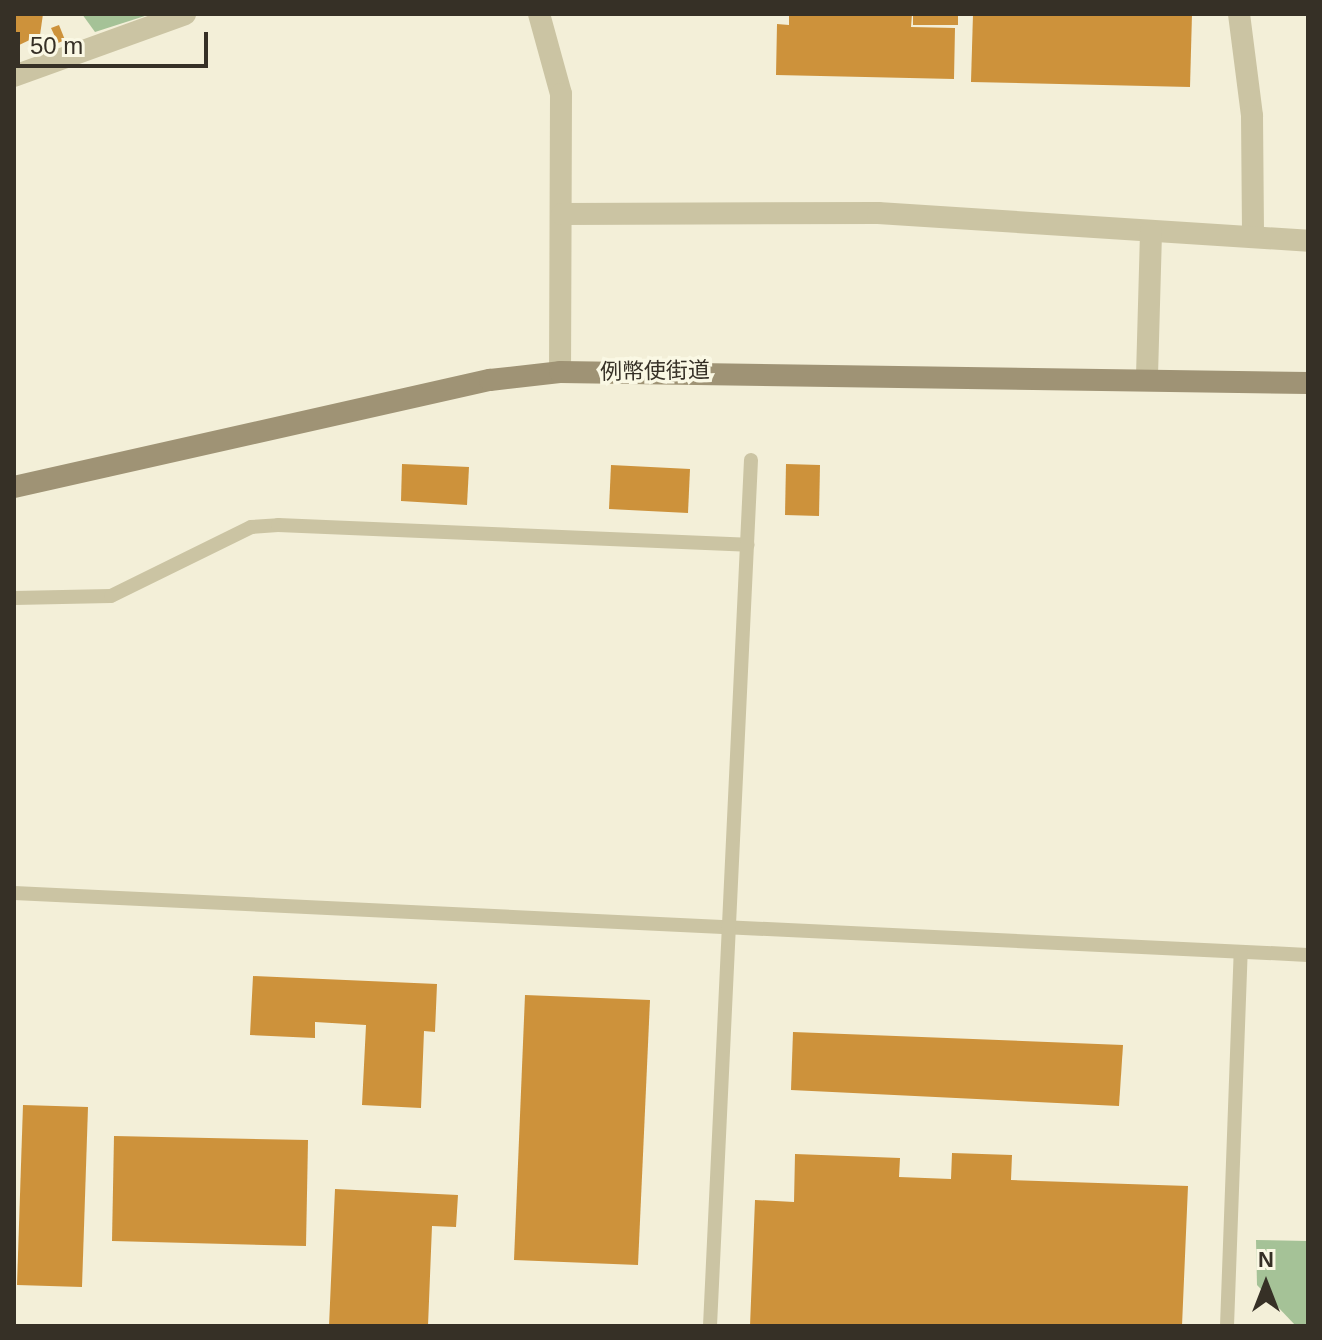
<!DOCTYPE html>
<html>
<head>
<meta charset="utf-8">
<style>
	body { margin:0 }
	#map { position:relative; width:1322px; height:1340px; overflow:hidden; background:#f3efd8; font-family:Arial,"Noto Sans JP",sans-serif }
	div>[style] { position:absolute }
	.green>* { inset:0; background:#a5c297 }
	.building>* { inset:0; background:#cd923b }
	.service>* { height:14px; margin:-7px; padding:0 7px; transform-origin:7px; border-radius:7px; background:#cbc4a3 }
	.minor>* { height:22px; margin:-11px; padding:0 11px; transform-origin:11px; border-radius:11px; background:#cbc4a3 }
	.secondary>* { height:22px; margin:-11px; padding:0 11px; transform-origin:11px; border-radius:11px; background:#9f9375 }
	span { translate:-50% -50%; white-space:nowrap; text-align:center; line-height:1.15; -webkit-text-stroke:7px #faf8e4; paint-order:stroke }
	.street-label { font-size:22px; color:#363026 }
	.frame { position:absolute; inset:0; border:16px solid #363026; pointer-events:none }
	.north { position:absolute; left:1226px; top:1244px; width:80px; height:80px; -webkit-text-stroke:6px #faf8e4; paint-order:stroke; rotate:0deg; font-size:22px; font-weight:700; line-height:32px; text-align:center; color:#363026 }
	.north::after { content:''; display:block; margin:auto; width:28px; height:36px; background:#363026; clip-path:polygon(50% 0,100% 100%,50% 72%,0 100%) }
	.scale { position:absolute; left:16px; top:32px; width:192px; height:36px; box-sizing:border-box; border:4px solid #363026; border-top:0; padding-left:10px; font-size:24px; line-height:28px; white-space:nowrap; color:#363026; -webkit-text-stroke:6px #faf8e4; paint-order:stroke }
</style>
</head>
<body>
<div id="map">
	<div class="green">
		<div style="clip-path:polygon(82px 14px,151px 14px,95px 32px)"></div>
		<div style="clip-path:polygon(1256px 1240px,1308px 1241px,1308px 1326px,1296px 1326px,1257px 1285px)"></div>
	</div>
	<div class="building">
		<div style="clip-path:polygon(14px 14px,43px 14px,40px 35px,15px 47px)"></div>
		<div style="clip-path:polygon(789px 14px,912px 14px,911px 27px,955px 28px,954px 79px,776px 75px,777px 24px,789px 25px)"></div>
		<div style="clip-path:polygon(913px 14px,958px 14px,958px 25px,913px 25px)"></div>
		<div style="clip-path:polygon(973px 14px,1192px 14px,1190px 87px,971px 82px)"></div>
		<div style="clip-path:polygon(59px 25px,65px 40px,58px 43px,51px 28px)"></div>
		<div style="clip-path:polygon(402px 464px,469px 467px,467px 505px,401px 501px)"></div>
		<div style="clip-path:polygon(786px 464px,820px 465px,819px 516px,785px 515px)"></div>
		<div style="clip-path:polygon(611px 465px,690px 469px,688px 513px,609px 509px)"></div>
		<div style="clip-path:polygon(253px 976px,437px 984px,435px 1032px,424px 1031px,421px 1108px,362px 1105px,366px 1025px,315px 1022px,315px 1038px,250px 1035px)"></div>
		<div style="clip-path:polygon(525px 995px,650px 1000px,638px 1265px,514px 1260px)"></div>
		<div style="clip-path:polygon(793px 1032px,1123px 1045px,1119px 1106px,791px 1090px)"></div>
		<div style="clip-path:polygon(23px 1105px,88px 1107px,82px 1287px,17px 1285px)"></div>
		<div style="clip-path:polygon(114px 1136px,308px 1140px,306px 1246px,112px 1241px)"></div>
		<div style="clip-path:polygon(952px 1153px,1012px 1155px,1011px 1180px,1188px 1186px,1182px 1326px,750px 1326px,755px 1200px,794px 1202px,795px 1154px,900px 1158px,899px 1177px,951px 1179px)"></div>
		<div style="clip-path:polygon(335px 1189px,458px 1195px,456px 1227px,432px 1226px,428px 1326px,329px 1326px)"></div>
	</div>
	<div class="service">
		<div style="left:14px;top:598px;width:97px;rotate:-1.2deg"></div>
		<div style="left:111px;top:596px;width:156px;rotate:-26.2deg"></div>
		<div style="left:251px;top:527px;width:27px;rotate:-4deg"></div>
		<div style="left:278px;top:525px;width:470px;rotate:2.4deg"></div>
		<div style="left:14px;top:893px;width:1295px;rotate:2.74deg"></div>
		<div style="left:710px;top:1326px;width:867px;rotate:-87.29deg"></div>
		<div style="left:1227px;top:1326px;width:374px;rotate:-87.9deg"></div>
	</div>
	<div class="minor">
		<div style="left:539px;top:14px;width:83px;rotate:74.6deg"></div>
		<div style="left:561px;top:94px;width:278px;rotate:90.2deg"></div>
		<div style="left:1239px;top:14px;width:103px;rotate:82.7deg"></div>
		<div style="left:1252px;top:116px;width:119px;rotate:89.5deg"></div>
		<div style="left:14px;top:76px;width:182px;rotate:-19.9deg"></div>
		<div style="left:562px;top:214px;width:316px;rotate:-0.2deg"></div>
		<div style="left:878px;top:213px;width:431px;rotate:3.7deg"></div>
		<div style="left:1147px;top:376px;width:145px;rotate:-88.4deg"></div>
	</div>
	<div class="secondary">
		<div style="left:14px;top:487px;width:488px;rotate:-12.7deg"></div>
		<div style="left:490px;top:380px;width:70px;rotate:-6.5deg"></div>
		<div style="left:560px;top:372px;width:748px;rotate:0.84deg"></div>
	</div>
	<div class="street-label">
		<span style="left:655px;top:371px;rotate:-1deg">例幣使街道</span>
	</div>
	<div class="frame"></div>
	<div class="north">N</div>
	<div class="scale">50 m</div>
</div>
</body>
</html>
